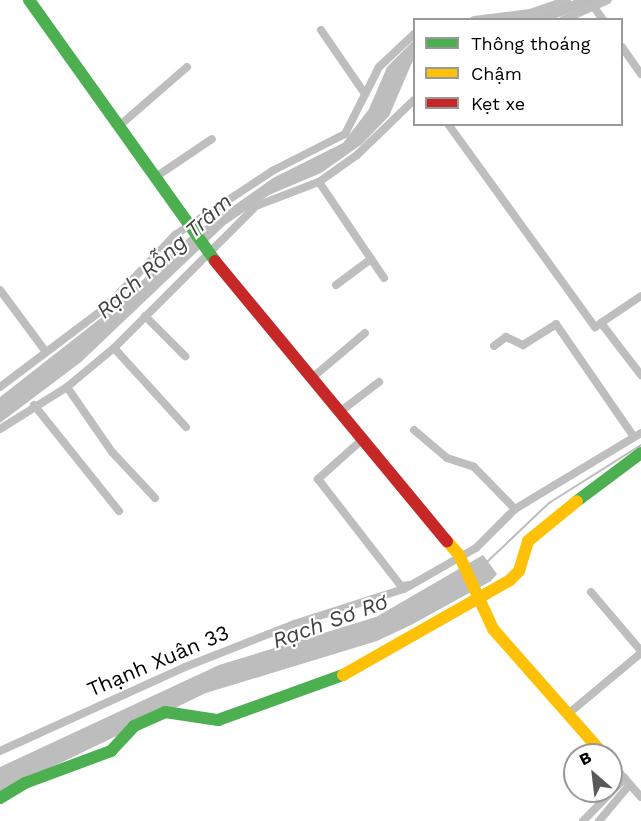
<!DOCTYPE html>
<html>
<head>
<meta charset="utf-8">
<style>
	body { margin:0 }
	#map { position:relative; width:641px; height:821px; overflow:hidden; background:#fff; font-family:"Work Sans",sans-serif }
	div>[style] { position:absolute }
	.water>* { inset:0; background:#bdbdbd }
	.stream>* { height:2px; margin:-1px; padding:0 1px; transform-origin:1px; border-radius:1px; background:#bdbdbd }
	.street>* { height:8px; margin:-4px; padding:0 4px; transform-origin:4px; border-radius:4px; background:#bebebe }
	.fast>* { height:12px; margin:-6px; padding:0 6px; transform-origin:6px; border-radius:6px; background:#4caf50 }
	.slow>* { height:12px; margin:-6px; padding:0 6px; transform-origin:6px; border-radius:6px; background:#ffc107 }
	.jam>* { height:12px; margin:-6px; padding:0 6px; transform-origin:6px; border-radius:6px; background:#c62828 }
	span { translate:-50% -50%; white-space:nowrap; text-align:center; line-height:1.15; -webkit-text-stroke:4.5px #fff; paint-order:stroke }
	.street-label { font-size:21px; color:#000 }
	.water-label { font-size:22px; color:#424242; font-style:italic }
	.legend { position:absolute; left:413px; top:18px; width:210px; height:108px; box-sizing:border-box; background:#fff; border:2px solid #999; margin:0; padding:8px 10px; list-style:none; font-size:18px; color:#000 }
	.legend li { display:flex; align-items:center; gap:12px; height:30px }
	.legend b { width:30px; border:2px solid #999 }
	.north { position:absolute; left:563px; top:743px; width:60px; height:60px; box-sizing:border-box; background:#fff; border:2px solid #999; border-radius:50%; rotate:332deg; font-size:16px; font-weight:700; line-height:24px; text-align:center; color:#000 }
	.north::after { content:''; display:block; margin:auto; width:21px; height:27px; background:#595959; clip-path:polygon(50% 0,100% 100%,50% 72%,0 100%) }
</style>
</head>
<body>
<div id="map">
	<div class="water">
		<div style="clip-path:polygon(575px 0,602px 0,554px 19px,502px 20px)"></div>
		<div style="clip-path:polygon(414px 40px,414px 58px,389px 116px,362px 144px,321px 173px,269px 195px,225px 225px,81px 362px,0 423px,0 397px,106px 314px,188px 238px,273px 178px,343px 143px,369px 109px,387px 67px)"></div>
		<div style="clip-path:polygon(483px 555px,497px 574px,491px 581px,411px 625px,377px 641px,206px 693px,0 792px,0 767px,219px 665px,376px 617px)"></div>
	</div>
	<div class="stream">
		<div style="left:487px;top:562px;width:86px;rotate:-43.6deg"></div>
		<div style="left:549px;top:503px;width:109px;rotate:-32.2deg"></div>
	</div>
	<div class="street">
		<div style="left:594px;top:7px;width:16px;rotate:55deg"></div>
		<div style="left:474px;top:20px;width:56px;rotate:-7.1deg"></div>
		<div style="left:530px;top:13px;width:39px;rotate:-19deg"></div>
		<div style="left:563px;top:20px;width:49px;rotate:-24deg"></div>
		<div style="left:321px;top:30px;width:78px;rotate:55.5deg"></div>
		<div style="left:622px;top:47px;width:33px;rotate:55deg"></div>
		<div style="left:448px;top:124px;width:251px;rotate:54.1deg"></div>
		<div style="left:595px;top:327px;width:55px;rotate:-34deg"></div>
		<div style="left:119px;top:126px;width:90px;rotate:-40.9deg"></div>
		<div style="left:157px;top:176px;width:66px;rotate:-33.9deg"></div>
		<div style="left:319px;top:182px;width:116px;rotate:55.9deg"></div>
		<div style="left:336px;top:285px;width:44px;rotate:-36.6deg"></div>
		<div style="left:0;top:290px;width:77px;rotate:53.4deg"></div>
		<div style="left:145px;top:316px;width:57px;rotate:45deg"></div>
		<div style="left:601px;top:323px;width:66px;rotate:52.4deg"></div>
		<div style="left:494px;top:346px;width:15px;rotate:-37deg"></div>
		<div style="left:506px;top:337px;width:19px;rotate:25deg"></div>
		<div style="left:523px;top:345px;width:39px;rotate:-32deg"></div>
		<div style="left:556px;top:324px;width:137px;rotate:55.4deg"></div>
		<div style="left:114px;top:348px;width:107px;rotate:47.7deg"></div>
		<div style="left:313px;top:377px;width:68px;rotate:-40.2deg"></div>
		<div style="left:0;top:387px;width:133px;rotate:-37deg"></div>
		<div style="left:106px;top:307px;width:100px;rotate:-46.2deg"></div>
		<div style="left:175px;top:235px;width:118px;rotate:-33.3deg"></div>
		<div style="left:274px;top:170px;width:80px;rotate:-26.9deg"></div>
		<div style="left:345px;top:134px;width:75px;rotate:-63.1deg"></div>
		<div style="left:379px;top:67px;width:48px;rotate:-43.3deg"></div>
		<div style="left:67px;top:387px;width:79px;rotate:55.3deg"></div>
		<div style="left:112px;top:452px;width:63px;rotate:46.9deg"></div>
		<div style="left:34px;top:405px;width:136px;rotate:51.3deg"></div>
		<div style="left:341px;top:411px;width:48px;rotate:-37.3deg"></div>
		<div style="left:0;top:429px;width:79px;rotate:-32.1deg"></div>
		<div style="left:67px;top:387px;width:61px;rotate:-39.7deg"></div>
		<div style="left:114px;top:348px;width:201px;rotate:-45deg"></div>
		<div style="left:256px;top:206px;width:67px;rotate:-20.9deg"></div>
		<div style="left:319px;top:182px;width:47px;rotate:-35.4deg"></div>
		<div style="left:357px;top:155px;width:79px;rotate:-44deg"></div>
		<div style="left:414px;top:430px;width:43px;rotate:40.3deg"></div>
		<div style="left:447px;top:458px;width:28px;rotate:18deg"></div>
		<div style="left:474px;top:467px;width:59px;rotate:45.7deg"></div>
		<div style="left:364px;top:438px;width:62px;rotate:138.3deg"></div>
		<div style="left:318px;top:479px;width:135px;rotate:52.2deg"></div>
		<div style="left:401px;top:586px;width:9px;rotate:-6deg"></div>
		<div style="left:591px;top:592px;width:77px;rotate:49.7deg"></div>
		<div style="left:568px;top:714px;width:95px;rotate:-39.9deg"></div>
		<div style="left:0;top:751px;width:203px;rotate:-24.4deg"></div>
		<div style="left:185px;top:667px;width:117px;rotate:-21.5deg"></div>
		<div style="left:294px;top:624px;width:115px;rotate:-17.7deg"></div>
		<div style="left:404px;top:589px;width:83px;rotate:-29.7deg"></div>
		<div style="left:476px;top:548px;width:55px;rotate:-45deg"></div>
		<div style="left:515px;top:509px;width:147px;rotate:-31.1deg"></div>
		<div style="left:611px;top:763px;width:45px;rotate:48.6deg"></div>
		<div style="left:583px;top:821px;width:60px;rotate:-45.7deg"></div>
		<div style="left:599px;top:821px;width:48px;rotate:-50deg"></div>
	</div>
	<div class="fast">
		<div style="left:29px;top:0;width:320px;rotate:54.5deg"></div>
		<div style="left:577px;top:501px;width:80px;rotate:-36.9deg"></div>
		<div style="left:0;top:798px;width:29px;rotate:-31deg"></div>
		<div style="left:25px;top:783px;width:92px;rotate:-20.4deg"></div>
		<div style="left:111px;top:751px;width:34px;rotate:-47deg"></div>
		<div style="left:134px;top:726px;width:34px;rotate:-24deg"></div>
		<div style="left:165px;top:712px;width:54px;rotate:8.6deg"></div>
		<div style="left:218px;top:720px;width:133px;rotate:-19.8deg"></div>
	</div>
	<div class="slow">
		<div style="left:447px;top:541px;width:18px;rotate:49deg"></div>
		<div style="left:459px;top:555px;width:81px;rotate:65.3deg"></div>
		<div style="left:493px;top:629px;width:168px;rotate:48.6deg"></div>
		<div style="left:343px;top:675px;width:192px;rotate:-29.6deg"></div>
		<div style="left:510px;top:580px;width:13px;rotate:-45deg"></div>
		<div style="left:519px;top:571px;width:31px;rotate:-73deg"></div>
		<div style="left:528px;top:541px;width:63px;rotate:-39.2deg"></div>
	</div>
	<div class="jam">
		<div style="left:215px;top:261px;width:364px;rotate:50.4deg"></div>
	</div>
	<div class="street-label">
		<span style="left:158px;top:661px;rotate:-23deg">Thạnh Xuân 33</span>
	</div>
	<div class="water-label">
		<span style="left:164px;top:256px;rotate:-42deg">Rạch Rỗng Trâm</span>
		<span style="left:330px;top:621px;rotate:-20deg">Rạch Sơ Rơ</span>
	</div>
	<ul class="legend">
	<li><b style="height:8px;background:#4caf50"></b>Thông thoáng</li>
	<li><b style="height:8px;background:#ffc107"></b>Chậm</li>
	<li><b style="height:8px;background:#c62828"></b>Kẹt xe</li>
	</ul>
	<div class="north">B</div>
</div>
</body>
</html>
